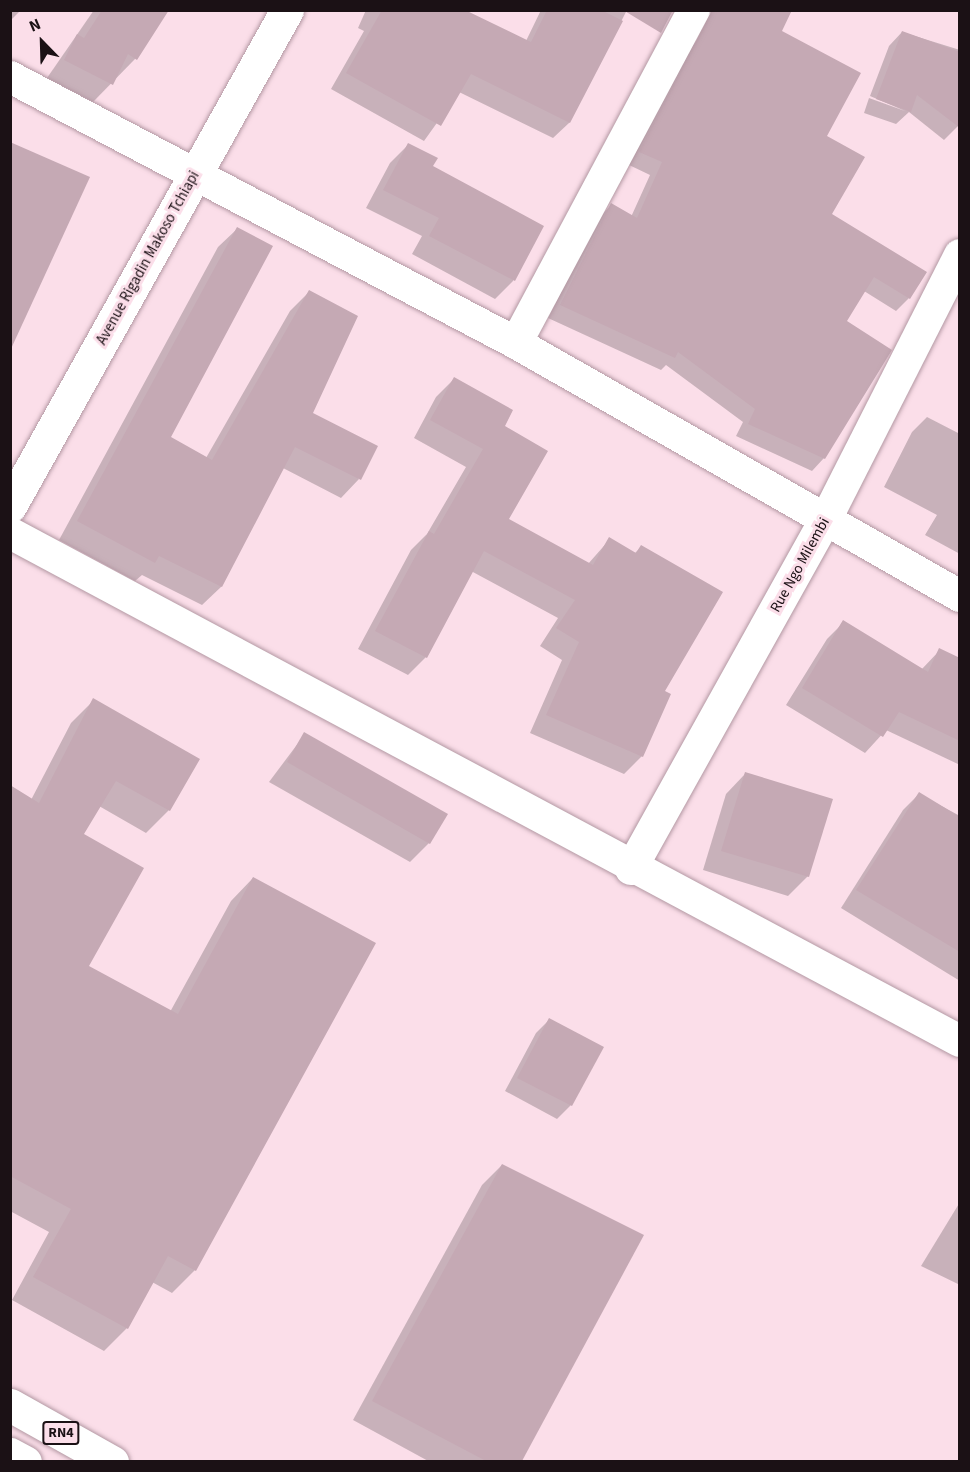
<!DOCTYPE html>
<html>
<head>
<meta charset="utf-8">
<style>
	body { margin:0 }
	#map { position:relative; width:970px; height:1472px; overflow:hidden; background:#fbdee9; font-family:"Source Sans 3",sans-serif }
	div>[style] { position:absolute }
	.shadow>* { inset:0; background:#0003 }
	.building>* { inset:0; background:#c5a9b4 }
	.roads { filter:drop-shadow(0 0 2px #b398a3) drop-shadow(0 0 2px #b398a3) }
	.minor>* { height:32px; margin:-16px; padding:0 16px; transform-origin:16px; border-radius:16px; background:#fff }
	.tertiary>* { height:33px; margin:-16.5px; padding:0 16.5px; transform-origin:16.5px; border-radius:16.5px; background:#fff }
	.trunk>* { height:33px; margin:-16.5px; padding:0 16.5px; transform-origin:16.5px; border-radius:16.5px; background:#fff }
	span { translate:-50% -50%; white-space:nowrap; text-align:center; line-height:1.15; -webkit-text-stroke:6px #fbdee9; paint-order:stroke }
	.shield-label span { padding:2px 4px; background:#fbdee9; border:2px solid; border-radius:4px; -webkit-text-stroke-width:0 }
	.shield-label { font-size:14px; color:#1b1115; font-weight:700 }
	.street-label { font-size:15px; color:#1b1115 }
	.frame { position:absolute; inset:0; border:12px solid #1b1115; pointer-events:none }
	.north { position:absolute; left:12px; top:12px; width:60px; height:60px; -webkit-text-stroke:4px #fbdee9; paint-order:stroke; rotate:337deg; font-size:16px; font-weight:700; line-height:24px; text-align:center; color:#1b1115 }
	.north::after { content:''; display:block; margin:auto; width:21px; height:27px; background:#1b1115; clip-path:polygon(50% 0,100% 100%,50% 72%,0 100%) }
</style>
</head>
<body>
<div id="map">
	<div class="shadow">
		<div style="clip-path:polygon(10px 10px,21px 10px,10px 21px)"></div>
		<div style="clip-path:polygon(94px 10px,167px 10px,135px 59px,93px 102px,47px 78px)"></div>
		<div style="clip-path:polygon(366px 10px,461px 10px,526px 41px,541px 10px,627px 10px,569px 123px,553px 138px,459px 92px,424px 141px,331px 89px,364px 31px,358px 28px)"></div>
		<div style="clip-path:polygon(780px 32px,825px 137px,830px 214px,909px 298px,896px 311px,864px 291px,845px 322px,824px 458px,812px 471px,736px 436px,743px 422px,666px 365px,661px 370px,548px 318px,599px 218px,611px 205px,631px 217px,650px 175px,627px 164px,689px 49px,702px 36px)"></div>
		<div style="clip-path:polygon(902px 32px,960px 50px,960px 124px,944px 140px,909px 112px,896px 124px,864px 113px,869px 98px,905px 111px,870px 96px,889px 46px)"></div>
		<div style="clip-path:polygon(408px 145px,431px 167px,542px 227px,513px 281px,495px 299px,412px 254px,422px 236px,366px 208px,390px 163px)"></div>
		<div style="clip-path:polygon(237px 229px,169px 437px,206px 458px,290px 311px,309px 292px,311px 414px,359px 479px,341px 498px,283px 468px,221px 587px,202px 605px,142px 575px,135px 581px,59px 540px,218px 247px)"></div>
		<div style="clip-path:polygon(454px 379px,503px 427px,507px 519px,588px 564px,610px 539px,634px 554px,641px 547px,663px 692px,642px 756px,624px 774px,530px 733px,562px 660px,540px 646px,558px 618px,471px 571px,426px 657px,408px 675px,358px 649px,411px 550px,427px 534px,466px 467px,414px 438px,436px 397px)"></div>
		<div style="clip-path:polygon(927px 417px,960px 434px,960px 554px,925px 535px,937px 515px,884px 487px,912px 432px)"></div>
		<div style="clip-path:polygon(844px 622px,921px 670px,940px 650px,960px 660px,960px 765px,886px 730px,865px 753px,786px 705px,827px 639px)"></div>
		<div style="clip-path:polygon(94px 700px,198px 760px,169px 810px,146px 833px,99px 806px,82px 835px,87px 966px,170px 1012px,231px 901px,253px 878px,195px 1270px,172px 1293px,152px 1282px,127px 1328px,104px 1351px,12px 1300px,49px 1232px,10px 1211px,10px 787px,31px 800px,71px 723px)"></div>
		<div style="clip-path:polygon(305px 734px,429px 843px,410px 862px,269px 782px)"></div>
		<div style="clip-path:polygon(745px 774px,808px 876px,788px 896px,703px 870px,726px 794px)"></div>
		<div style="clip-path:polygon(919px 794px,960px 816px,960px 981px,841px 908px,903px 810px)"></div>
		<div style="clip-path:polygon(549px 1020px,571px 1105px,557px 1119px,505px 1091px,536px 1033px)"></div>
		<div style="clip-path:polygon(502px 1165px,642px 1236px,520px 1462px,430px 1462px,353px 1420px,482px 1185px)"></div>
		<div style="clip-path:polygon(960px 1202px,960px 1285px,921px 1266px)"></div>
	</div>
	<div class="building">
		<div style="clip-path:polygon(102px 10px,169px 10px,137px 60px,128px 54px,113px 85px,64px 60px,77px 34px,84px 38px)"></div>
		<div style="clip-path:polygon(382px 10px,465px 10px,531px 42px,547px 10px,601px 10px,623px 21px,570px 123px,471px 74px,441px 126px,346px 73px)"></div>
		<div style="clip-path:polygon(623px 10px,673px 10px,661px 33px)"></div>
		<div style="clip-path:polygon(712px 10px,792px 10px,782px 31px,861px 73px,827px 136px,865px 157px,832px 214px,927px 272px,910px 299px,874px 277px,847px 321px,892px 350px,825px 459px,748px 424px,755px 409px,678px 352px,675px 358px,560px 305px,611px 203px,637px 218px,662px 162px,639px 152px)"></div>
		<div style="clip-path:polygon(902px 31px,960px 52px,960px 128px,917px 95px,911px 112px,876px 99px)"></div>
		<div style="clip-path:polygon(10px 142px,90px 177px,10px 351px)"></div>
		<div style="clip-path:polygon(408px 143px,438px 158px,433px 166px,544px 226px,515px 281px,429px 236px,439px 218px,383px 190px)"></div>
		<div style="clip-path:polygon(237px 227px,273px 246px,171px 437px,212px 460px,309px 290px,358px 316px,313px 413px,378px 446px,361px 480px,295px 447px,222px 587px,159px 556px,155px 563px,77px 521px)"></div>
		<div style="clip-path:polygon(454px 377px,513px 410px,505px 426px,548px 451px,509px 519px,593px 565px,609px 537px,636px 553px,641px 545px,723px 592px,665px 691px,671px 694px,643px 757px,546px 715px,579px 642px,556px 628px,575px 600px,484px 551px,427px 658px,375px 631px,429px 531px,434px 534px,483px 449px,430px 420px)"></div>
		<div style="clip-path:polygon(843px 620px,928px 672px,939px 648px,960px 658px,960px 741px,899px 712px,883px 737px,802px 688px)"></div>
		<div style="clip-path:polygon(93px 698px,200px 759px,170px 811px,116px 781px,84px 834px,144px 868px,89px 966px,178px 1014px,253px 877px,376px 943px,196px 1271px,168px 1256px,128px 1329px,33px 1277px,71px 1209px,10px 1176px,10px 785px,39px 803px)"></div>
		<div style="clip-path:polygon(304px 732px,448px 814px,430px 844px,287px 762px)"></div>
		<div style="clip-path:polygon(745px 772px,833px 799px,809px 877px,721px 851px)"></div>
		<div style="clip-path:polygon(919px 792px,960px 817px,960px 952px,856px 890px)"></div>
		<div style="clip-path:polygon(549px 1018px,604px 1047px,572px 1106px,517px 1078px)"></div>
		<div style="clip-path:polygon(502px 1164px,644px 1235px,522px 1461px,486px 1461px,372px 1401px)"></div>
	</div>
	<div class="roads">
		<div class="minor">
			<div style="left:10px;top:77px;width:572px;rotate:27.73deg"></div>
			<div style="left:516px;top:343px;width:511px;rotate:29.68deg"></div>
			<div style="left:516px;top:343px;width:378px;rotate:-61.9deg"></div>
			<div style="left:10px;top:533px;width:1077px;rotate:28.14deg"></div>
			<div style="left:631px;top:869px;width:401px;rotate:-60.9deg"></div>
			<div style="left:826px;top:519px;width:296px;rotate:-63.1deg"></div>
		</div>
		<div class="tertiary">
			<div style="left:10px;top:506px;width:568px;rotate:-60.82deg"></div>
		</div>
		<div class="trunk">
			<div style="left:10px;top:1405px;width:117px;rotate:29.2deg"></div>
			<div style="left:10px;top:1454px;width:17px;rotate:28deg"></div>
		</div>
	</div>
	<div class="shield-label">
		<span style="left:61px;top:1433px">RN4</span>
	</div>
	<div class="street-label">
		<span style="left:148px;top:258px;rotate:-61deg">Avenue Rigadin Makoso Tchiapi</span>
		<span style="left:800px;top:565px;rotate:-61deg">Rue Ngo Milembi</span>
	</div>
	<div class="frame"></div>
	<div class="north">N</div>
</div>
</body>
</html>
